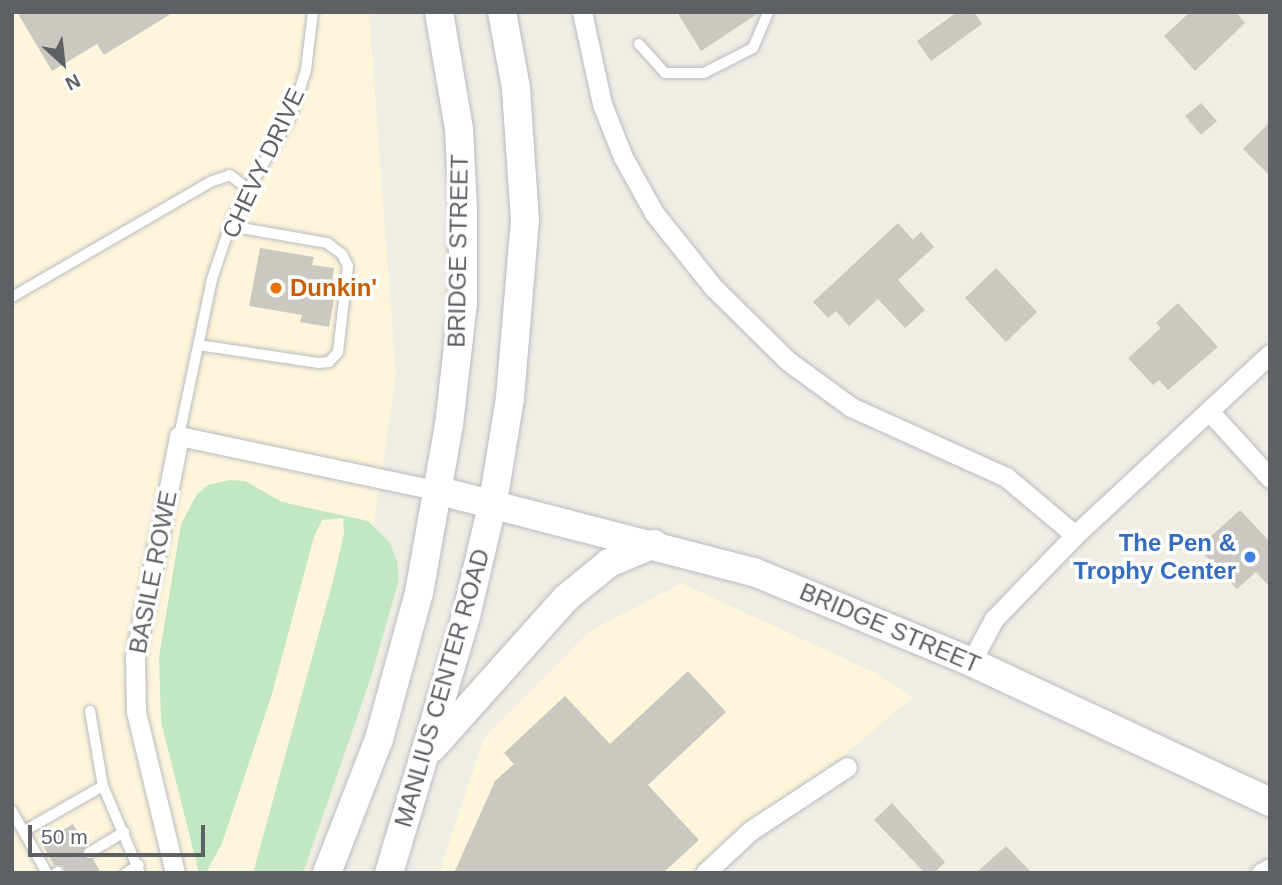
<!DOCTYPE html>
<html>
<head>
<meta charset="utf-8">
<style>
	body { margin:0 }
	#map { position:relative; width:1282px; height:885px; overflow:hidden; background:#f0ede5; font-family:Arial,sans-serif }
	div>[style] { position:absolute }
	.commercial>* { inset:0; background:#fff5db }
	.green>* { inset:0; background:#c2e8c1 }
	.building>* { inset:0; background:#cbc8c2 }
	.roads { filter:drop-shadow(0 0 2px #b8bbbf) drop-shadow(0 0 2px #b8bbbf) }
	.service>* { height:10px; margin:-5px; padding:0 5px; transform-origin:5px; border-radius:5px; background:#fff }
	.minor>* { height:19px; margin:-9.5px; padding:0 9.5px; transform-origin:9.5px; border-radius:9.5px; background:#fff }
	.secondary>* { height:28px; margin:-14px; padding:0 14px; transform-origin:14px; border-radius:14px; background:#fff }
	.dots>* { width:19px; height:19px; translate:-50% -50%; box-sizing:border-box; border:4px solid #fff; border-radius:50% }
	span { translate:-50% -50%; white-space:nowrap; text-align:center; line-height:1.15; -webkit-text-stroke:7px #fff; paint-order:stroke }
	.street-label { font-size:24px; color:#5d6166 }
	.food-label { font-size:24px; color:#c56008; font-weight:700 }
	.left { translate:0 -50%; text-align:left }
	.shop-label { font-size:24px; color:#366cbe; font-weight:700 }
	.right { translate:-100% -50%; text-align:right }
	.frame { position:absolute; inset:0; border:14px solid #5d6166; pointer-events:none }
	.north { position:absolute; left:28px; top:28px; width:70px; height:70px; -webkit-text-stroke:5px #fff; paint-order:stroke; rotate:153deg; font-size:19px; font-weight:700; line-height:28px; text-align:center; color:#5d6166 }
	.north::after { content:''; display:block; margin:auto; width:24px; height:32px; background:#5d6166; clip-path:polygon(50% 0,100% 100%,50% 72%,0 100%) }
	.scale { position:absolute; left:28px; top:825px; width:177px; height:32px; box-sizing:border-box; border:4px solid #5d6166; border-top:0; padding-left:9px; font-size:21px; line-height:24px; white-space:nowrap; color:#5d6166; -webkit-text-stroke:5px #fff; paint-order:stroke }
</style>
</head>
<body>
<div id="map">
	<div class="commercial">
		<div style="clip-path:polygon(12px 12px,369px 12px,396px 376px,368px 563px,264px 873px,12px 873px)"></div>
		<div style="clip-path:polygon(681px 583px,878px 674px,913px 697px,704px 873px,439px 873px,484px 738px,590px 631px)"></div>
	</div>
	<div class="green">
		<div style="clip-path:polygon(230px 480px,245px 481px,282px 502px,368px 521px,390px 543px,397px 561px,399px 580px,370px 680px,303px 873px,253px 873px,333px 581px,344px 533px,343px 518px,322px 520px,314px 537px,272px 694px,222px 843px,206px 873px,199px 873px,161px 722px,159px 657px,181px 524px,197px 494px,208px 485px)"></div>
	</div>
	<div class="building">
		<div style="clip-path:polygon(17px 12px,174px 12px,104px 55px,97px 44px,52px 71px)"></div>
		<div style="clip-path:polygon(677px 12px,760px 12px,701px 51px)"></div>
		<div style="clip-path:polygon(957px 12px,974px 12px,982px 24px,931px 61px,917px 41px)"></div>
		<div style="clip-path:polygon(1190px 12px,1236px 12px,1245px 23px,1195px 71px,1164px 36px)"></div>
		<div style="clip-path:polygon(1201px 103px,1217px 121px,1201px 135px,1185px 116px)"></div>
		<div style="clip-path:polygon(1270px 122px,1270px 176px,1243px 149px)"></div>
		<div style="clip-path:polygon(898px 223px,913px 240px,921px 232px,934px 247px,898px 280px,925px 310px,905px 328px,878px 299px,849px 326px,836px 311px,828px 318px,813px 302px)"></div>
		<div style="clip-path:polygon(260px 248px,314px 257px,312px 265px,334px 268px,332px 281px,337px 282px,329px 327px,300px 322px,302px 315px,249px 306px)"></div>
		<div style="clip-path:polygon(996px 268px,1037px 312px,1006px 342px,965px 298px)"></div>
		<div style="clip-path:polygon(1178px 303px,1218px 347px,1168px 390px,1159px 380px,1153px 385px,1128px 358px,1161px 328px,1156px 323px)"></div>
		<div style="clip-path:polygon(1240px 510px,1270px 542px,1270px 587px,1256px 572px,1237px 589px,1198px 548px)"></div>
		<div style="clip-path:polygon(688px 671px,726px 712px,648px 785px,699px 840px,663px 873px,454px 873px,495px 781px,514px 764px,504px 753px,565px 696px,610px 744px)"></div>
		<div style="clip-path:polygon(892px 803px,945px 862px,934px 873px,925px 873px,874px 820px)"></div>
		<div style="clip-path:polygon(73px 824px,86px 846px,82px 856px,93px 859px,101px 873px,65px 873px,63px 866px,54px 865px,41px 842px)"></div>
		<div style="clip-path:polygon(1006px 846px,1032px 873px,976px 873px)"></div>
	</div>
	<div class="roads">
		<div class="service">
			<div style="left:639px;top:44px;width:39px;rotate:48deg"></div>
			<div style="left:665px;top:73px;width:39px"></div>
			<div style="left:704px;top:73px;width:55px;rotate:-27deg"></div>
			<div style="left:753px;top:48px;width:39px;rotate:-67deg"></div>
			<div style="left:12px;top:297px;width:229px;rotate:-30.1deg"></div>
			<div style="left:210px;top:182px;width:21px;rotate:-19deg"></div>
			<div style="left:230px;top:175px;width:24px;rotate:38deg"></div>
			<div style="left:198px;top:345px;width:121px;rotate:8.5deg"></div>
			<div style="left:318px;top:363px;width:11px;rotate:-5deg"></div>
			<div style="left:329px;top:362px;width:13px;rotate:-48deg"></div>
			<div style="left:338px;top:352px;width:87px;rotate:-83.4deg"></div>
			<div style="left:348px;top:266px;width:13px;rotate:-117deg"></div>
			<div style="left:342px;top:254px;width:19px;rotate:-144deg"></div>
			<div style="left:327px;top:243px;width:98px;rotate:-170.1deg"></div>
			<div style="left:179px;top:436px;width:160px;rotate:-78.1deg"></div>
			<div style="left:212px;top:279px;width:69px;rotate:-71.3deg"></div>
			<div style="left:234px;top:214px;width:113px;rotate:-59.8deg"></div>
			<div style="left:291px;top:116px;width:48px;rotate:-71.9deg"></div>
			<div style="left:306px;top:70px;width:58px;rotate:-83.1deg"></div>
			<div style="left:90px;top:711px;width:76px;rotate:80.2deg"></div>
			<div style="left:103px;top:786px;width:95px;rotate:67deg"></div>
			<div style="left:12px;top:811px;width:71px;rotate:60.6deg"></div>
			<div style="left:24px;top:831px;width:91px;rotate:-29.7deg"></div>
			<div style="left:89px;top:853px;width:41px;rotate:-31deg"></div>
			<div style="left:56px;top:873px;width:2px;rotate:-27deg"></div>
			<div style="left:126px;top:873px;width:15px;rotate:-32deg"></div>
		</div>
		<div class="minor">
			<div style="left:582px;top:12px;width:94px;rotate:77.7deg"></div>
			<div style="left:602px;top:104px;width:57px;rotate:68.4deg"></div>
			<div style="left:623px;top:157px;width:64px;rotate:61deg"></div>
			<div style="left:654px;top:213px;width:95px;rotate:51.4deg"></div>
			<div style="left:713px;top:287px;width:105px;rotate:44.6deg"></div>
			<div style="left:788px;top:361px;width:78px;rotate:36.1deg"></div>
			<div style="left:851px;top:407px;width:170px;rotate:24.3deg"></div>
			<div style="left:1006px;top:477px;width:90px;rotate:40deg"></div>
			<div style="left:1209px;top:411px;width:91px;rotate:47.7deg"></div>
			<div style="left:971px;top:662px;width:49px;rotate:-61.9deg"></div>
			<div style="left:994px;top:619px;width:117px;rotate:-46deg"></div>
			<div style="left:1075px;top:535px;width:266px;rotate:-42.9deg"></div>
			<div style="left:175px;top:873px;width:166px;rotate:-103.6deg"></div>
			<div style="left:136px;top:712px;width:55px;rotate:-91deg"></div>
			<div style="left:135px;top:657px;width:225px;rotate:-78.7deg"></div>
			<div style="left:179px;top:436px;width:263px;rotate:11.9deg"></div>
			<div style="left:705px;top:873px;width:62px;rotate:-43deg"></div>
			<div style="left:750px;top:831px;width:116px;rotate:-33.4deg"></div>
			<div style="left:1261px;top:873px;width:10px;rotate:-29deg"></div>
		</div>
		<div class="secondary">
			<div style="left:436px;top:490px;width:328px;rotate:14.5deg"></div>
			<div style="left:754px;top:572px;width:235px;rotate:22.5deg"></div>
			<div style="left:971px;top:662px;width:330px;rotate:25.1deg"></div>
			<div style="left:432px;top:748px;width:201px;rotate:-48.2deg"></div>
			<div style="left:566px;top:598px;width:55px;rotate:-39.1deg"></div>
			<div style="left:609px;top:563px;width:49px;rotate:-22.9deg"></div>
			<div style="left:327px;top:873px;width:144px;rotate:-68.8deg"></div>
			<div style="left:379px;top:739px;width:151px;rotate:-74.7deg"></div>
			<div style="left:419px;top:593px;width:171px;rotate:-79.9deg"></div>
			<div style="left:449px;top:425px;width:124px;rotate:-83.5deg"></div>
			<div style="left:463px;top:302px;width:92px;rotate:-90deg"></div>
			<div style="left:463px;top:210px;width:81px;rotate:-92.8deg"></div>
			<div style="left:459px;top:129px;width:119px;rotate:-99.7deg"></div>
			<div style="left:389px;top:873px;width:268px;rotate:-73.3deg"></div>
			<div style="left:466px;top:616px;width:117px;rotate:-76.7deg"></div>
			<div style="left:493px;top:502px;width:105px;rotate:-80.7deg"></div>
			<div style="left:510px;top:398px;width:178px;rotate:-85.2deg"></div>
			<div style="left:525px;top:221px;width:133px;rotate:-93.9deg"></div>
			<div style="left:516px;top:88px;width:77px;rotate:-100.4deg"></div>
		</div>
	</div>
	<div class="dots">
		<div style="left:276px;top:288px;background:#e8710a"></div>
		<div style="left:1250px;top:557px;background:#3f7fe0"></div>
	</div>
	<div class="street-label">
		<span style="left:263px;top:163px;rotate:-65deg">CHEVY DRIVE</span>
		<span style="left:458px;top:251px;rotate:-89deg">BRIDGE STREET</span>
		<span style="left:153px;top:572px;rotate:-79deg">BASILE ROWE</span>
		<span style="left:890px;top:628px;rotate:23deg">BRIDGE STREET</span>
		<span style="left:442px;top:688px;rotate:-74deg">MANLIUS CENTER ROAD</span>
	</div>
	<div class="food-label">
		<span class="left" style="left:290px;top:288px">Dunkin'</span>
	</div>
	<div class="shop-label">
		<span class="right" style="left:1236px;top:557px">The Pen &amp;<br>Trophy Center</span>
	</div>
	<div class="frame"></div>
	<div class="north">N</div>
	<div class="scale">50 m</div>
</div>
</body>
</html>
